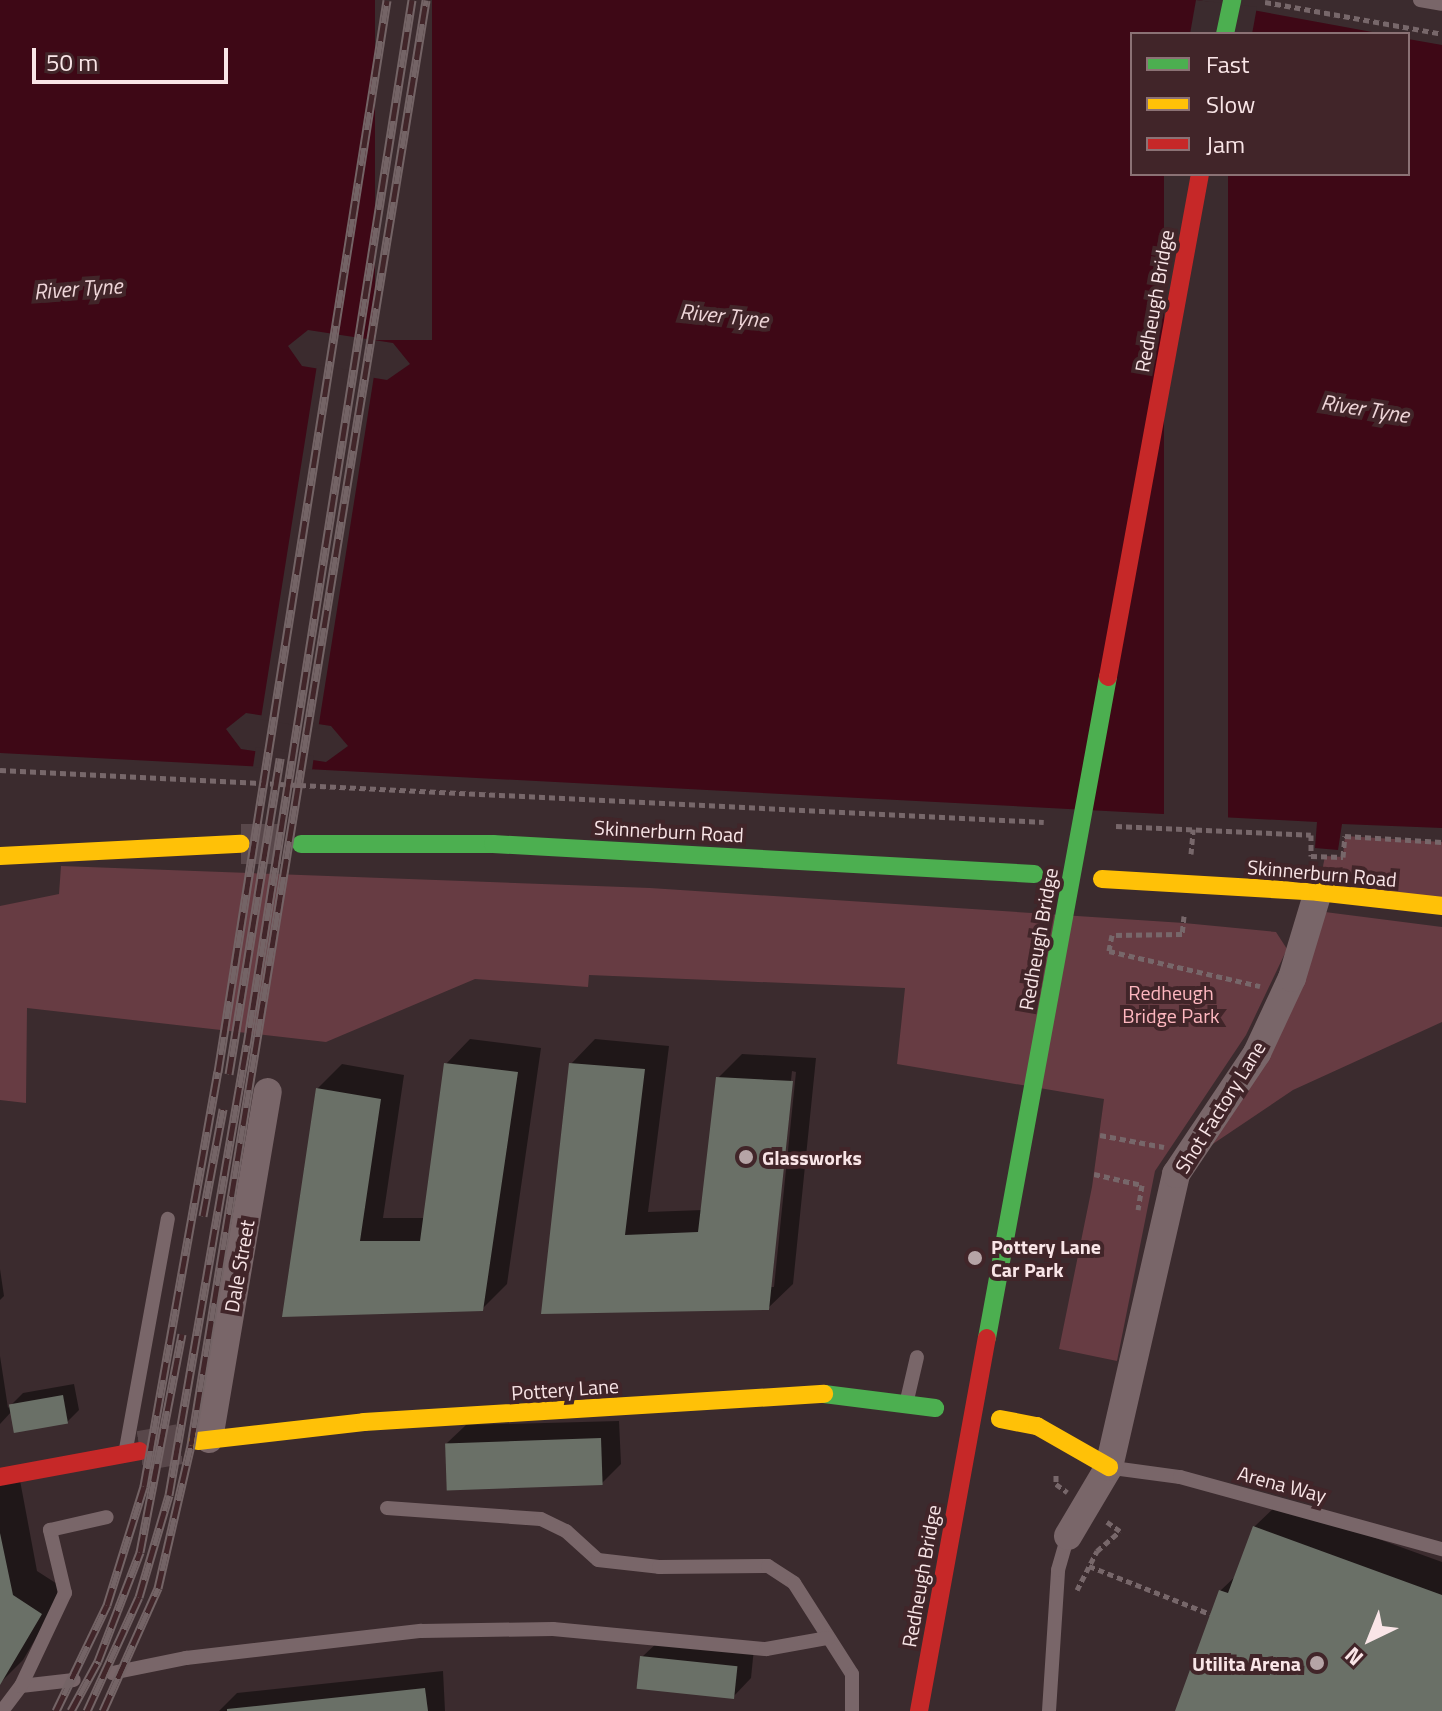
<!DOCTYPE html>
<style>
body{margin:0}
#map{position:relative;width:1442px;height:1711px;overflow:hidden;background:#3b2b2e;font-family:"Titillium Web",sans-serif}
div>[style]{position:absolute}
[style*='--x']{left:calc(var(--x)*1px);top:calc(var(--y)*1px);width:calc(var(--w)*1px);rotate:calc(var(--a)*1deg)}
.green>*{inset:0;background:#673c43}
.water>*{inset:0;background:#3e0816}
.pier>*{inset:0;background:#3b2b2e;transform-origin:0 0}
.shadow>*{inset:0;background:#0007}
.building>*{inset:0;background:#6a7067;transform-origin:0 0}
.secondary-tunnel>*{height:40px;margin-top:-20px;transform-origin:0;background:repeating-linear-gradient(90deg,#58474a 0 40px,transparent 0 60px)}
.path>*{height:5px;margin-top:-2.5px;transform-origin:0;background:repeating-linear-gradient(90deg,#77676a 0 6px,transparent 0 10px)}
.lane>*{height:14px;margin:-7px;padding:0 7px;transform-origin:7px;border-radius:7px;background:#796669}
.street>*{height:28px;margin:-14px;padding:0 14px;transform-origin:14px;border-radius:14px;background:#796669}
.fast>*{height:18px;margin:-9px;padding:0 9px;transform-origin:9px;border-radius:9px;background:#4caf50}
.slow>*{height:18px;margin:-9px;padding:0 9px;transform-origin:9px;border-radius:9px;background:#ffc107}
.jam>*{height:18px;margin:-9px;padding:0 9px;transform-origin:9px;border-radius:9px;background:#c62828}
.rail>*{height:9px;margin-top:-4.5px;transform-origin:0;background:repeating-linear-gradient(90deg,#412529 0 18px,#746466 0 36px);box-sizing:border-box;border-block:2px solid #746466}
.fast-bridge>*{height:18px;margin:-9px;padding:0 9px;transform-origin:9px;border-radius:9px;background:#4caf50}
.jam-bridge>*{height:18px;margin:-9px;padding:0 9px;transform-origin:9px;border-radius:9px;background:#c62828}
.dots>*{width:22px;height:22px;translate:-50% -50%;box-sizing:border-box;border:4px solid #412529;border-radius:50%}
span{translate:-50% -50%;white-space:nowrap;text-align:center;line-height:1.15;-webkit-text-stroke:8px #412529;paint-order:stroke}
.street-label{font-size:20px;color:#f9e5e7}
.park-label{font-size:20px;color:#feb7bf}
.poi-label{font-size:20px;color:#f9e5e7;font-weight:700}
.left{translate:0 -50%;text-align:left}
.right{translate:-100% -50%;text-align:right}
.water-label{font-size:22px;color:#efd6d9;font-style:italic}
.legend{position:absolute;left:1130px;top:32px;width:280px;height:144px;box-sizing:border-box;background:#412529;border:2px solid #8b7275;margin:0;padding:10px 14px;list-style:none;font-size:24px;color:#f9e5e7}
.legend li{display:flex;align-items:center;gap:16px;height:40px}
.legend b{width:40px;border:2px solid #8b7275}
.north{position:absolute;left:1330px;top:1599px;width:80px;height:80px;-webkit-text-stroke:6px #412529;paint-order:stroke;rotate:223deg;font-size:22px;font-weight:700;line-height:32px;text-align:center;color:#f9e5e7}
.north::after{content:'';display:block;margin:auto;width:28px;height:36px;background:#f9e5e7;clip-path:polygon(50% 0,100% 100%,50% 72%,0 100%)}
.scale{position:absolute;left:32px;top:48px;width:196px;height:36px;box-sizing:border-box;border:4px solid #f9e5e7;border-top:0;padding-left:10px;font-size:24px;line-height:28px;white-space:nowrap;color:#f9e5e7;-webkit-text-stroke:6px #412529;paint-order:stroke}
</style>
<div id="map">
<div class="green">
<div style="clip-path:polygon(1345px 836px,1442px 842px,1442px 906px,1318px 892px,1325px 856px,1343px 857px)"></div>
<div style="clip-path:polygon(61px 866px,650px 888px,1184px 923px,1276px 932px,1287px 949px,1246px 1035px,1155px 1171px,1117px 1361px,1059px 1349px,1092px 1187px,1104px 1099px,897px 1064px,905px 988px,589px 975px,588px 987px,475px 979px,326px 1042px,27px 1008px,26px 1103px,0 1100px,0 906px,59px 894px)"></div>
<div style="clip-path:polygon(1325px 912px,1442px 927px,1442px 1022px,1293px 1090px,1195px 1156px)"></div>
</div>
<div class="water">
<div style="clip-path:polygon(evenodd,0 0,1198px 0,1383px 34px,1132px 34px,1132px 174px,1408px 174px,1408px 39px,1442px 45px,1442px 828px,1342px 824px,1338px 850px,1315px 848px,1317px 822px,0 753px,0 0,308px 330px,393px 343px,410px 364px,387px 380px,302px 366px,288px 346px,308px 330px,0 0,246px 713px,331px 726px,348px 746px,326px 762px,241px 749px,226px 729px,246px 713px)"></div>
</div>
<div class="pier">
<div style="left:375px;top:0;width:57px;height:340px"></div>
<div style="clip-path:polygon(1196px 0,1257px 7px,1252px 34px,1190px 34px)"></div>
<div style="left:1164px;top:174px;width:64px;height:649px"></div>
<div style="left:317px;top:365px;width:58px;height:359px;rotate:9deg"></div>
<div style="clip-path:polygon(256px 747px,314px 756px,312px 770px,253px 767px)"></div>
</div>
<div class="shadow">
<div style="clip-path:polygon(470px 1039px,541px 1048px,507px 1284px,482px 1309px,284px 1315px,317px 1089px,342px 1064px,404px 1075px,383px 1218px,425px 1218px,446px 1064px)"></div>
<div style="clip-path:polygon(evenodd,595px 1039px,669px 1046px,648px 1212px,703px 1210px,718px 1078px,742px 1054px,816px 1058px,793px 1284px,768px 1308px,543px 1312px,571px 1064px,595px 1039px,792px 1071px,796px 1072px,774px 1287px,769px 1287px,792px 1071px)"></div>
<div style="clip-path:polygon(0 1269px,4px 1296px,0 1300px)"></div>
<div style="clip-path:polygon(0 1356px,8px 1408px,23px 1393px,74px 1384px,79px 1410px,67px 1422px,12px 1411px,0 1424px)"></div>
<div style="clip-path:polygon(619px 1421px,621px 1464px,602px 1483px,447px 1443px,466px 1425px)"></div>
<div style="clip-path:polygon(19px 1475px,37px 1571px,65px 1589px,23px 1660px,0 1683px,0 1478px)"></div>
<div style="clip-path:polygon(1279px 1503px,1442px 1562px,1442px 1711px,1177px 1711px,1220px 1591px,1238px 1574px,1254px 1527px)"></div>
<div style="clip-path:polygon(661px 1639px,754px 1648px,751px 1678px,733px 1697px,642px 1657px)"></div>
<div style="clip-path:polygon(443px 1671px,445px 1711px,219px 1711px,237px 1693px)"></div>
</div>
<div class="building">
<div style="clip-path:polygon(444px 1063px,518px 1072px,483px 1311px,282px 1317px,316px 1088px,381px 1099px,360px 1241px,420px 1241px)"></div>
<div style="clip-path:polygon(569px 1063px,645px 1069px,625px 1235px,698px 1232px,716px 1077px,793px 1081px,769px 1310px,541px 1314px)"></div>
<div style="left:63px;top:1395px;width:29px;height:55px;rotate:80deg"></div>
<div style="left:601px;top:1438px;width:47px;height:156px;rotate:88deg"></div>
<div style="clip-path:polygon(1253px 1526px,1442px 1595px,1442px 1711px,1175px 1711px,1219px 1590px,1228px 1593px)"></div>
<div style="clip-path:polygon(0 1533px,13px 1595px,42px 1614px,0 1685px)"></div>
<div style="left:640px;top:1656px;width:98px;height:33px;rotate:6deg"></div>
<div style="clip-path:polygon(425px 1688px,428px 1711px,227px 1711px,227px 1709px)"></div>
</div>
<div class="secondary-tunnel">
<div style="--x:241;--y:844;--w:60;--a:0"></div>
<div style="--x:140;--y:1451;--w:59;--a:-9.8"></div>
</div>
<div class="path">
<div style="--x:1265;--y:2;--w:180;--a:10.2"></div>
<div style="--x:0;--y:770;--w:1045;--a:2.85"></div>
<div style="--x:1116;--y:826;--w:195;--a:2.6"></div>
<div style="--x:1311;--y:835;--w:21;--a:90"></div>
<div style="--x:1311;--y:856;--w:32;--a:2"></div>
<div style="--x:1343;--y:857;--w:21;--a:-85"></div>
<div style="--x:1345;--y:836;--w:97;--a:3.5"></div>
<div style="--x:1191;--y:854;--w:25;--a:-85"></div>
<div style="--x:1184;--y:916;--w:18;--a:96"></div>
<div style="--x:1182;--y:934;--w:70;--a:179.2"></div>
<div style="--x:1112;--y:935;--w:16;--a:101"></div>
<div style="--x:1109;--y:951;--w:155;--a:13.1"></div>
<div style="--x:1100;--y:1135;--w:65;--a:10.6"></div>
<div style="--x:1094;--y:1174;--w:49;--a:12.9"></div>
<div style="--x:1142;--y:1185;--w:25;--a:99"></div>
<div style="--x:1056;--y:1475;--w:9;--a:90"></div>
<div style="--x:1056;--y:1484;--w:14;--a:36"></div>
<div style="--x:1089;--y:1566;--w:130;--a:21.6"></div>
<div style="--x:1077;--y:1590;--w:44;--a:-62.9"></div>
<div style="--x:1097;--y:1551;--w:30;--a:-41"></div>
<div style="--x:1120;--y:1531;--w:16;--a:-145"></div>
</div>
<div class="lane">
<div style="--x:1420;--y:0;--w:22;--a:10"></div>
<div style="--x:907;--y:1400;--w:44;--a:-76.9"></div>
<div style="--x:126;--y:1449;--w:234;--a:-79.7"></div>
<div style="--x:1113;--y:1468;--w:68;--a:7.7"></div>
<div style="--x:1180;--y:1477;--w:272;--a:15.4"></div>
<div style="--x:387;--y:1508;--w:154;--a:4.1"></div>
<div style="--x:541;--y:1519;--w:28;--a:26"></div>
<div style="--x:566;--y:1531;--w:43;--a:42.2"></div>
<div style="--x:598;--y:1560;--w:61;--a:6.5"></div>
<div style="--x:659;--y:1567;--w:109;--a:-0.5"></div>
<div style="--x:768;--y:1566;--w:31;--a:33"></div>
<div style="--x:794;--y:1583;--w:108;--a:57.5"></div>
<div style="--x:852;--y:1674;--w:37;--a:90"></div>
<div style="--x:112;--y:1673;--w:76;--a:-11.5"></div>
<div style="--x:186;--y:1658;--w:237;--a:-6.6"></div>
<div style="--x:421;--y:1631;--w:132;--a:-0.9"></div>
<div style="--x:553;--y:1629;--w:214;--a:5.4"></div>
<div style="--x:766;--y:1649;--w:63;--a:-10.1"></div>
<div style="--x:21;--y:1686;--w:53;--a:-6.5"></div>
<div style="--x:2;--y:1711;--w:31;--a:-53"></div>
<div style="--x:21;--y:1686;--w:103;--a:-64.7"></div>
<div style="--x:65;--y:1593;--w:65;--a:-103.4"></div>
<div style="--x:50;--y:1530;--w:58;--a:-12.8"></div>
<div style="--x:1049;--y:1711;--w:141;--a:-86.3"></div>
<div style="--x:1058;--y:1570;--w:35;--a:-74"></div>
</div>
<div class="street">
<div style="--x:209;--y:1439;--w:352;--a:-80.4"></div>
<div style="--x:1068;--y:1536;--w:80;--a:-59.3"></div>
<div style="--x:1109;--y:1467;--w:301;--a:-77.1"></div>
<div style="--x:1176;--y:1174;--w:146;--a:-56.2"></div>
<div style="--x:1257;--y:1053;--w:83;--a:-65"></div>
<div style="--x:1292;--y:978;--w:90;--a:-73.2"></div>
</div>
<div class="fast">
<div style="--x:1225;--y:34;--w:35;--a:-78"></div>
<div style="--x:301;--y:844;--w:192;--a:0"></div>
<div style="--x:493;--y:844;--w:542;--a:3.17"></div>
<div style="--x:824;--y:1394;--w:112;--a:7.2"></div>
</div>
<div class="slow">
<div style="--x:0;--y:856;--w:241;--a:-2.9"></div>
<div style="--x:1102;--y:879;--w:216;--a:3.4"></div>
<div style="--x:1318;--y:892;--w:125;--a:6.4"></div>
<div style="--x:1000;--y:1419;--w:38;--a:11"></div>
<div style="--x:1037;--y:1426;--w:83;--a:29.7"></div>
<div style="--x:198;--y:1441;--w:167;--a:-6.5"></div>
<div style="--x:364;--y:1422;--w:461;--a:-3.5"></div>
</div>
<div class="jam">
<div style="--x:0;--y:1477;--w:142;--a:-10.5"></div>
</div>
<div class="rail">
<div style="--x:229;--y:1074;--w:320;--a:-80.8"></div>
<div style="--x:203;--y:1216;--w:109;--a:-79.4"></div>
<div style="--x:56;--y:1711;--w:118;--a:-64.3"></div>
<div style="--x:107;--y:1605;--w:125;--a:-72.7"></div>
<div style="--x:144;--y:1486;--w:421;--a:-79.9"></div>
<div style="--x:218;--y:1072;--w:1085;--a:-81.04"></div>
<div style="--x:71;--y:1711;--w:57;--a:-61.6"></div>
<div style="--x:98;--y:1661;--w:117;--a:-68.9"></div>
<div style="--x:140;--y:1552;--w:222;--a:-79.1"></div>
<div style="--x:87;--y:1711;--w:125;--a:-65.5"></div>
<div style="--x:139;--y:1597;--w:106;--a:-73.6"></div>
<div style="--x:169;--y:1495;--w:457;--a:-80.2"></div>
<div style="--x:247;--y:1045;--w:1058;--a:-81.03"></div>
<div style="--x:103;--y:1711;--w:135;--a:-65.9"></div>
<div style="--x:158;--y:1588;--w:147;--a:-77"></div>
<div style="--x:191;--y:1445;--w:1464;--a:-80.76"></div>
</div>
<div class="fast-bridge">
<div style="--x:987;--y:1338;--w:672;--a:-79.63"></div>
</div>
<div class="jam-bridge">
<div style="--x:1108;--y:677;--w:511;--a:-79.64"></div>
<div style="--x:919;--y:1711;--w:379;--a:-79.7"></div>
</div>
<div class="dots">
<div style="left:746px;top:1157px;background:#b6a4a6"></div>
<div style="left:975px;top:1258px;background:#b6a4a6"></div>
<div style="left:1317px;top:1663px;background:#b6a4a6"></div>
</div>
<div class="street-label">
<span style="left:1154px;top:301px;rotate:-80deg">Redheugh Bridge</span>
<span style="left:669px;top:831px;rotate:3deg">Skinnerburn Road</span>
<span style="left:1322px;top:873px;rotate:5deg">Skinnerburn Road</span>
<span style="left:1038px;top:939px;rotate:-80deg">Redheugh Bridge</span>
<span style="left:1220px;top:1107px;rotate:-58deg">Shot Factory Lane</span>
<span style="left:239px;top:1266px;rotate:-80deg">Dale Street</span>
<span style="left:565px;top:1389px;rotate:-4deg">Pottery Lane</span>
<span style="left:1282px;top:1484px;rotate:15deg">Arena Way</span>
<span style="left:921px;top:1576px;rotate:-80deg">Redheugh Bridge</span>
</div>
<div class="park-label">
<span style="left:1171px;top:1004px">Redheugh<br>Bridge Park</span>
</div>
<div class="poi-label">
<span class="left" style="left:762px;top:1157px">Glassworks</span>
<span class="left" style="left:991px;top:1258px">Pottery Lane<br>Car Park</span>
<span class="right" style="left:1301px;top:1663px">Utilita Arena</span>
</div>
<div class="water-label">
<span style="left:78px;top:289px;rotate:-4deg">River Tyne</span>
<span style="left:724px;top:316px;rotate:6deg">River Tyne</span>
<span style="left:1365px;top:409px;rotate:9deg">River Tyne</span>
</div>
<ul class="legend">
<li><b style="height:10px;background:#4caf50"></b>Fast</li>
<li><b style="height:10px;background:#ffc107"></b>Slow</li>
<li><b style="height:10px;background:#c62828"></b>Jam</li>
</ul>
<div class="north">N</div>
<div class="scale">50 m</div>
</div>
